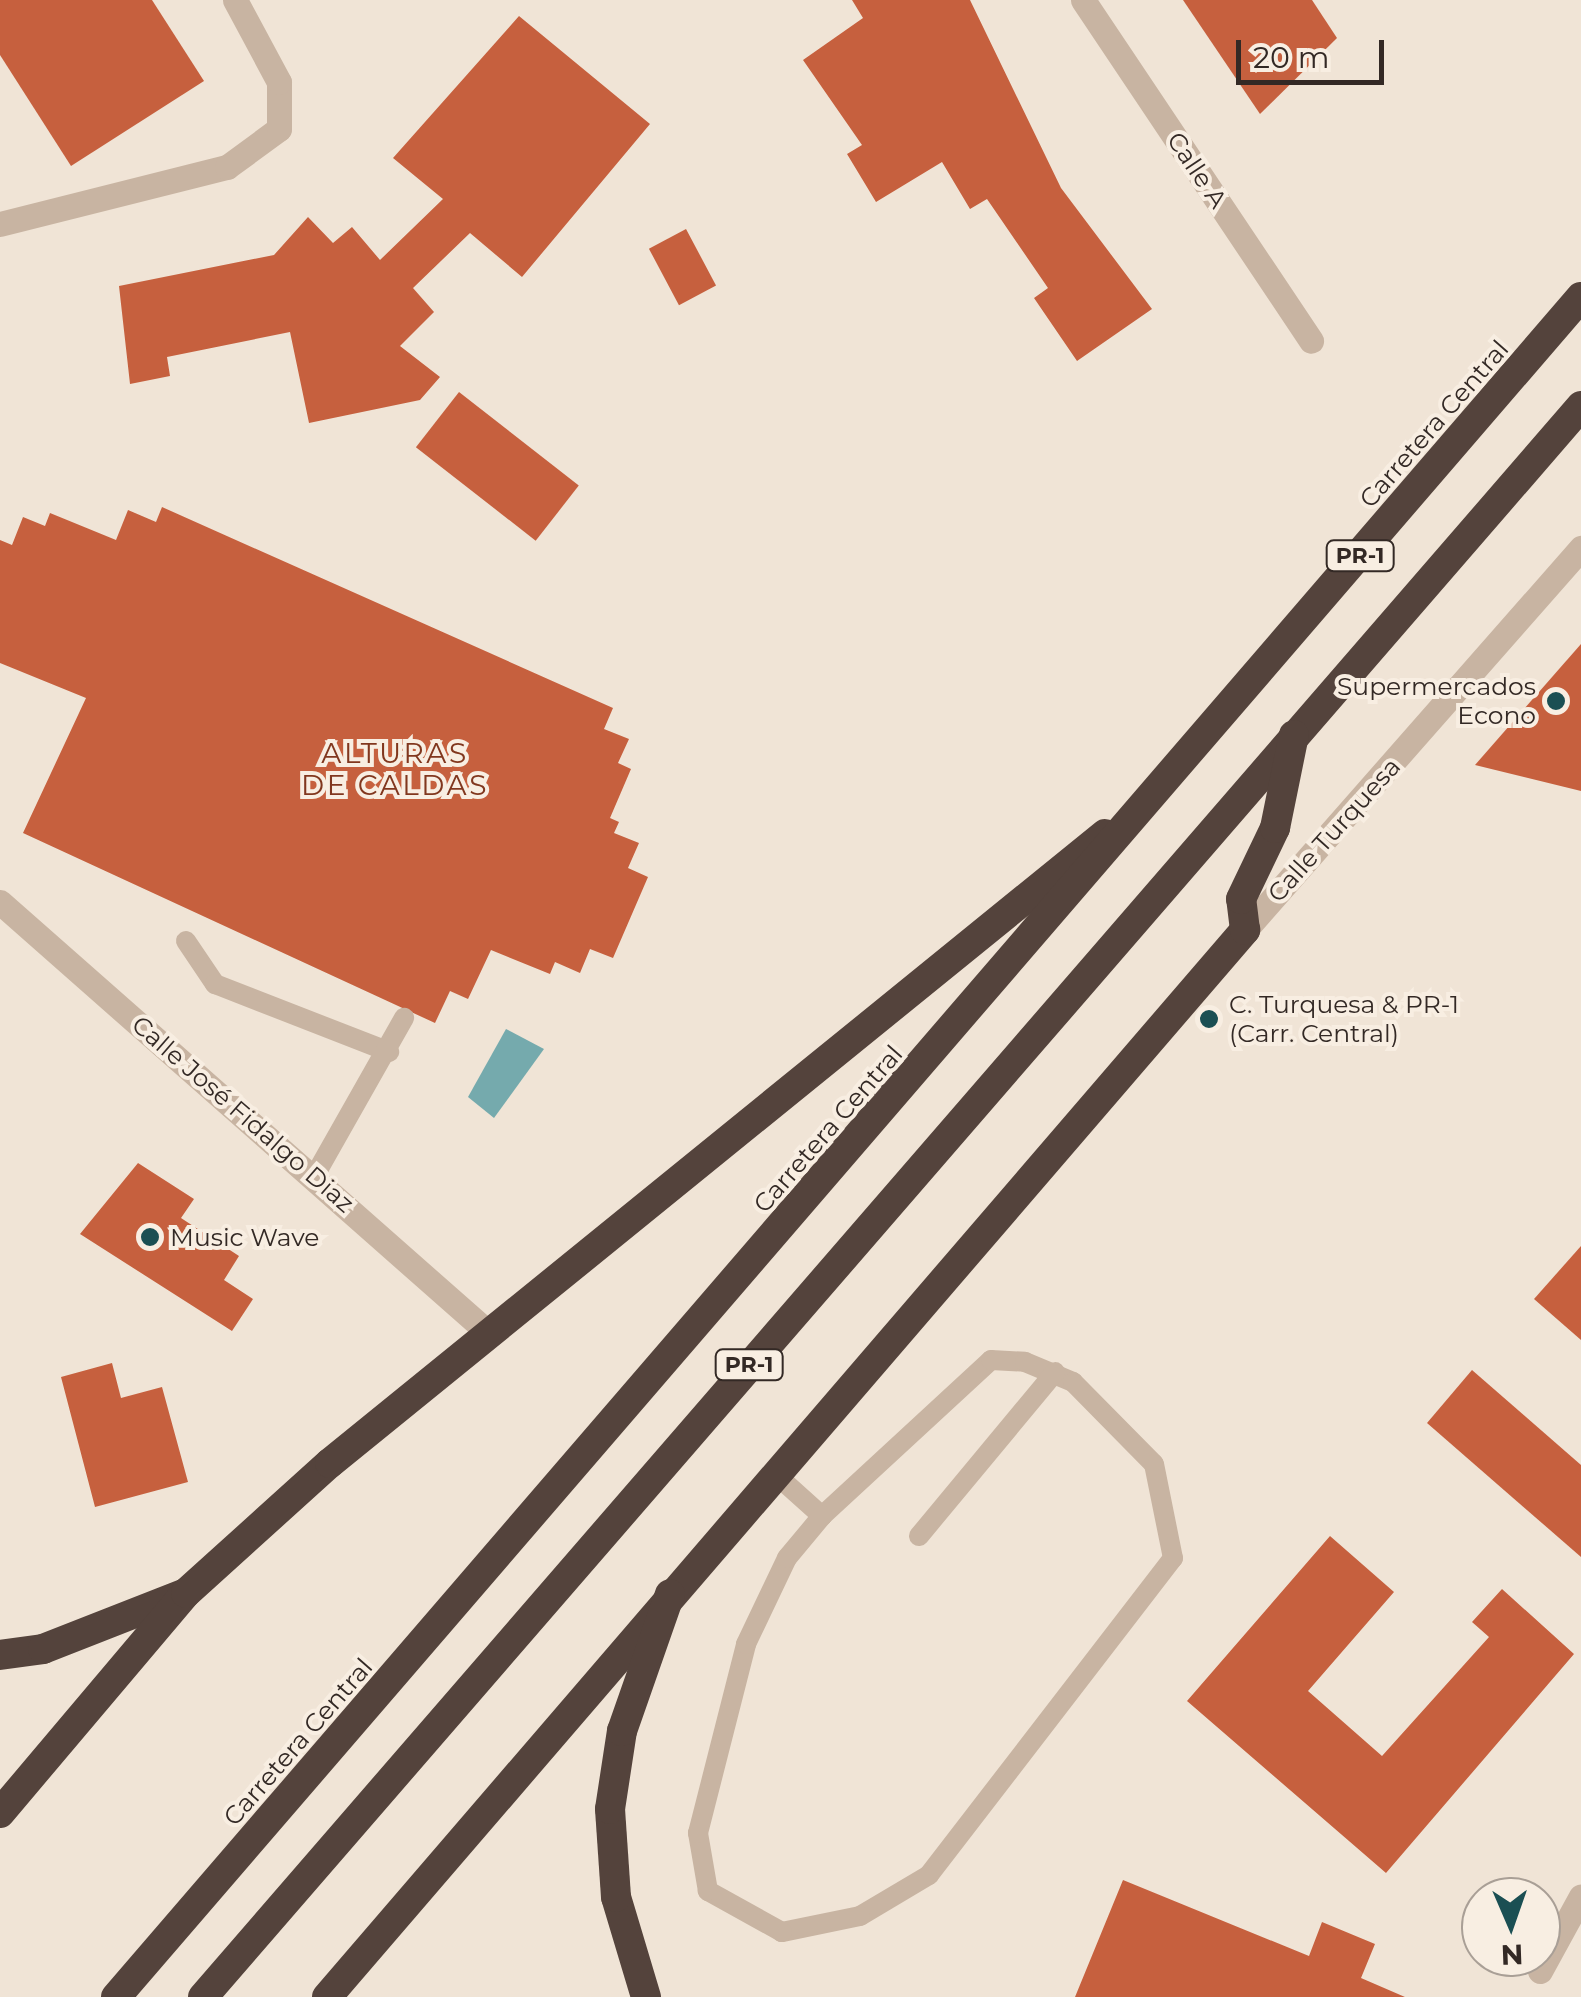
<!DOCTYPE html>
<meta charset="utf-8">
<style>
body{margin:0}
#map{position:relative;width:1581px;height:1997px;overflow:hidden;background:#f0e4d6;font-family:Montserrat,sans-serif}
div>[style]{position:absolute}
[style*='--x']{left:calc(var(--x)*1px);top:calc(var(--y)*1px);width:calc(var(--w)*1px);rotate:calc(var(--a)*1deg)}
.water>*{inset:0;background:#75aaad}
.building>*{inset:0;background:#c6603e;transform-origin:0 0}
.service>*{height:20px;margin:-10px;padding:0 10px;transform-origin:10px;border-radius:10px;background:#c8b4a2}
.minor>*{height:25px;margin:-12.5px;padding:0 12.5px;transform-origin:12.5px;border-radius:12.5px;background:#c8b4a2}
.motorway>*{height:30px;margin:-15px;padding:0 15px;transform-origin:15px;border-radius:15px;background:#54433c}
.dots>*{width:28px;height:28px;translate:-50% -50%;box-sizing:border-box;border:5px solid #f8eee2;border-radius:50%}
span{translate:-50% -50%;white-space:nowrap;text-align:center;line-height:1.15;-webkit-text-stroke:8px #f8eee2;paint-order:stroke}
.shield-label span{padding:2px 8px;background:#f8eee2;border:2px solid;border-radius:8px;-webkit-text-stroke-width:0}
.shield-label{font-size:22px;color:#332925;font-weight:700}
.street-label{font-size:25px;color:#332925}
.poi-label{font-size:25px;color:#332925}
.right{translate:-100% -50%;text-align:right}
.left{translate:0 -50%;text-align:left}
.neighbourhood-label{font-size:28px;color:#81371e;letter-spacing:2.5px}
.north{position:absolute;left:1461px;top:1877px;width:100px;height:100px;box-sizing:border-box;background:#f8eee2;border:2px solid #a99f96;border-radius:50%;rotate:178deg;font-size:28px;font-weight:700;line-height:40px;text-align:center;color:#332925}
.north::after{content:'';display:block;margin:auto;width:35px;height:45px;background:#1b4f53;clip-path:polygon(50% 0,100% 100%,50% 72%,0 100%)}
.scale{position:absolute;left:1236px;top:40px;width:148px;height:45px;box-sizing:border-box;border:5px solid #332925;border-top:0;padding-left:12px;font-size:30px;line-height:35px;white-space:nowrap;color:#332925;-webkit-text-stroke:8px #f8eee2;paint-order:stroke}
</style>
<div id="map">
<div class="water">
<div style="clip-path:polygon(506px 1029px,544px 1049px,494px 1118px,468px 1097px)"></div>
</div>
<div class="building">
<div style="clip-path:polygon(0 0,152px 0,204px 81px,71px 166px,0 55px)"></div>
<div style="clip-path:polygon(852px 0,970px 0,1061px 188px,1152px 309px,1077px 361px,1034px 298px,1048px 288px,987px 199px,970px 209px,942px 162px,876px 202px,847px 154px,862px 145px,803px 60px,863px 18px)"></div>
<div style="clip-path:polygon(1183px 0,1312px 0,1337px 38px,1260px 114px)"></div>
<div style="clip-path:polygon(519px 16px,650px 124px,522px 277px,470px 233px,413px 288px,434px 312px,400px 346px,440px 377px,420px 400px,309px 423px,290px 332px,167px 357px,170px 376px,130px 384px,119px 286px,274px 255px,308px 217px,333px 243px,352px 227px,380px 260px,443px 199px,393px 158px)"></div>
<div style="left:686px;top:229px;width:64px;height:42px;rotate:62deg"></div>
<div style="left:459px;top:392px;width:152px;height:70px;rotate:38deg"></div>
<div style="clip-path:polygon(162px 507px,613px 708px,604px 729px,629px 739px,618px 763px,631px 769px,610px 818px,619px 822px,614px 833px,639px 843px,628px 868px,648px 877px,613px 958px,590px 949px,580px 973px,555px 962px,550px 974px,491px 950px,468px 999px,450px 991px,435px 1023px,23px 833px,86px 698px,0 663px,0 540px,12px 545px,23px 517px,45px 526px,50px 513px,116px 540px,128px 510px,156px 522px)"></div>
<div style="clip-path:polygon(1581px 644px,1581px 791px,1475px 765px)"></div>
<div style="clip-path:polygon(138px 1163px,194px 1199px,181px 1218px,239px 1256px,224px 1280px,253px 1299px,232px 1331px,80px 1234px)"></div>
<div style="clip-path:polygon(1581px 1246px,1581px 1340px,1534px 1299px)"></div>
<div style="clip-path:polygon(112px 1363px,121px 1398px,162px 1387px,188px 1482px,95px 1507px,61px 1377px)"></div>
<div style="clip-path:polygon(1472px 1370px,1581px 1465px,1581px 1557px,1427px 1423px)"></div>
<div style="clip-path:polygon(1330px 1536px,1394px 1592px,1308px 1691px,1382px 1756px,1489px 1637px,1472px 1622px,1502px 1589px,1574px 1654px,1386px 1873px,1187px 1701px)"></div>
<div style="clip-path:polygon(1123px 1880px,1309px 1956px,1322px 1922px,1375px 1944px,1361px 1978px,1405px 1997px,1075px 1997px)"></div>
</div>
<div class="service">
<div style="--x:186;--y:941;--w:52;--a:56"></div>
<div style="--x:215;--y:984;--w:187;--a:21.3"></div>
<div style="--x:314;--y:1177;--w:183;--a:-60.5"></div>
<div style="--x:773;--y:1472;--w:66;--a:41.9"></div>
<div style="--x:822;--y:1516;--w:230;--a:-42.7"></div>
<div style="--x:991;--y:1360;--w:34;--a:3"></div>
<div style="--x:1025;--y:1362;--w:52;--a:22.6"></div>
<div style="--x:1073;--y:1382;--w:115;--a:45.4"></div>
<div style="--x:1154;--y:1464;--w:96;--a:78.6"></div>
<div style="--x:1173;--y:1558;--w:400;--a:127.6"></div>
<div style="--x:929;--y:1875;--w:80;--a:149.3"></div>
<div style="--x:860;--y:1916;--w:80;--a:168.4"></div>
<div style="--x:782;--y:1932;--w:85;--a:-151"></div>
<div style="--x:708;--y:1891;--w:59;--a:-99.8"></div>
<div style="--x:698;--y:1833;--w:195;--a:-75.7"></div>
<div style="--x:746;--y:1644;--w:95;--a:-64.5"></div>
<div style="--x:787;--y:1558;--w:55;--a:-50.2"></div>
<div style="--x:919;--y:1536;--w:213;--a:-50.3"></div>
</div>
<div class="minor">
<div style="--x:1083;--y:0;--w:410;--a:56.2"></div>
<div style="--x:0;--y:224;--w:234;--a:-14.1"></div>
<div style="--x:227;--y:167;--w:64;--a:-36.2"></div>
<div style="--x:279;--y:129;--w:47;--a:-90"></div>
<div style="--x:279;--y:82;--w:93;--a:-118.2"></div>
<div style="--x:0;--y:902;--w:645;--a:41.42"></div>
<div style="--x:1245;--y:930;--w:509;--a:-48.67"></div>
<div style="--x:1540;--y:1971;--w:85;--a:-61.3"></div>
</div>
<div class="motorway">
<div style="--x:0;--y:1655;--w:43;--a:-7.9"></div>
<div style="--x:43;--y:1649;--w:150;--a:-21.4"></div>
<div style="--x:0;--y:1813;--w:288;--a:-49.8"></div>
<div style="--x:186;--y:1593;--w:194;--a:-42.1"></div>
<div style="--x:330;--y:1463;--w:998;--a:-39.06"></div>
<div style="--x:116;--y:1997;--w:2244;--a:-49.25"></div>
<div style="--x:203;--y:1997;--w:2105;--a:-49.1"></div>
<div style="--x:327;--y:1997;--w:1408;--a:-49.29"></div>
<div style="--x:1245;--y:930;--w:31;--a:-97"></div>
<div style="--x:1241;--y:899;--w:79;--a:-64.4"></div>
<div style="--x:1275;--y:828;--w:95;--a:-78.5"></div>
<div style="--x:646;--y:1997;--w:104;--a:-106.7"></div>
<div style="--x:616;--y:1897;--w:88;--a:-93.9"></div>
<div style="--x:610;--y:1809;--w:79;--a:-81.3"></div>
<div style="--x:622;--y:1731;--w:145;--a:-70.7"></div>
</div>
<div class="dots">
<div style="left:1556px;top:701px;background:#1b4f53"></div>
<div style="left:1209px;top:1019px;background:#1b4f53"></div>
<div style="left:150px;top:1237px;background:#1b4f53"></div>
</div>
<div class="shield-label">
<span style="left:1360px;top:556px">PR-1</span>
<span style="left:749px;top:1365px">PR-1</span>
</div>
<div class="street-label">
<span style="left:1197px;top:170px;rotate:56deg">Calle A</span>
<span style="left:1434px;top:424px;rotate:-49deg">Carretera Central</span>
<span style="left:1334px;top:830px;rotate:-48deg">Calle Turquesa</span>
<span style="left:243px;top:1114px;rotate:41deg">Calle José Fidalgo Diaz</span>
<span style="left:828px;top:1129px;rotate:-49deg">Carretera Central</span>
<span style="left:298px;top:1742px;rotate:-49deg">Carretera Central</span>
</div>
<div class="poi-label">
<span class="right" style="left:1536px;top:701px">Supermercados<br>Econo</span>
<span class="left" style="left:1229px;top:1019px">C. Turquesa &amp; PR-1<br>(Carr. Central)</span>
<span class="left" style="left:170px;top:1237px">Music Wave</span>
</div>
<div class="neighbourhood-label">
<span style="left:395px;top:769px">ALTURAS<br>DE CALDAS</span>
</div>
<div class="north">N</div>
<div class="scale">20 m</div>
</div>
